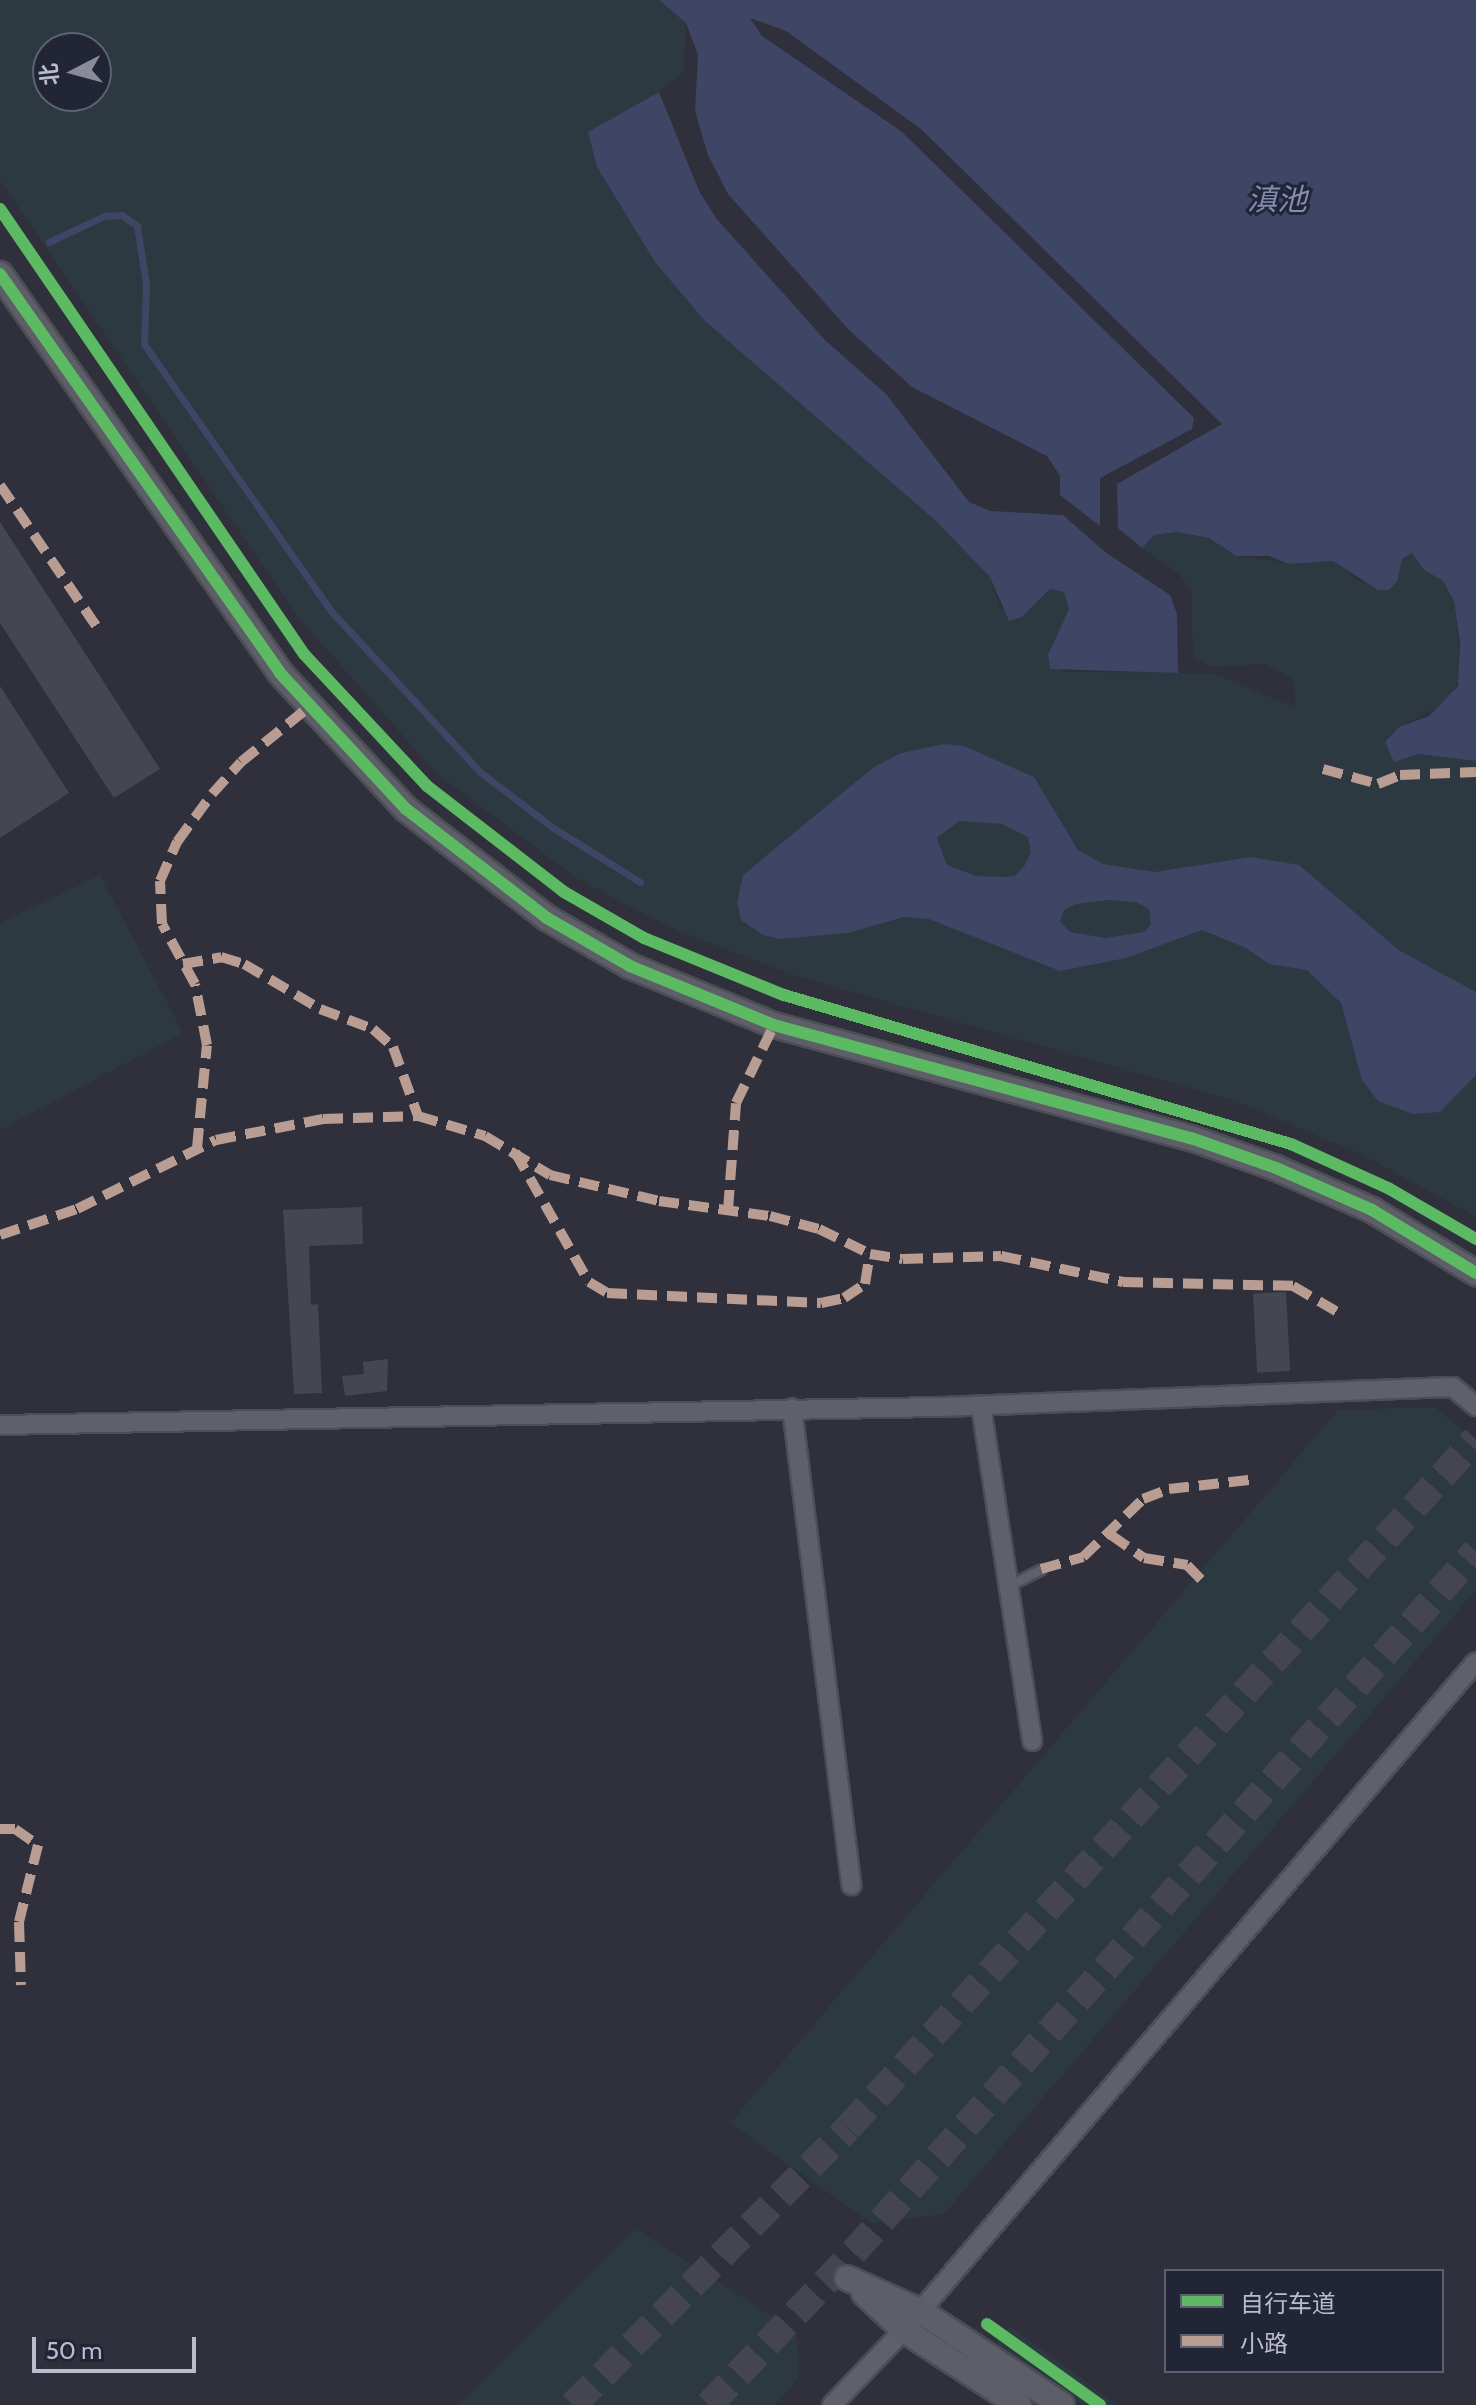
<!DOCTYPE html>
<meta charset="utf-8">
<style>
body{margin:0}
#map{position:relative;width:1476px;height:2405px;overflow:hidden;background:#2f303b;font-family:Cabin,"Noto Sans SC",sans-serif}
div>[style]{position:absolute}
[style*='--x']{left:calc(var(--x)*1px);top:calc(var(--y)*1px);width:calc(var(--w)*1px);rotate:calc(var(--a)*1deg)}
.green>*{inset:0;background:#2c3941}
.water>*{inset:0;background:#3e4565}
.stream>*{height:7px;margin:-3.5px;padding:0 3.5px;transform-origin:3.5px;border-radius:3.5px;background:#3e4565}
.building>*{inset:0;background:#454650;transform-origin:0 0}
.primary-tunnel>*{height:28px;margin-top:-14px;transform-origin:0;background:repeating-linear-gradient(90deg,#444551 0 28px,transparent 0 42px)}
.roads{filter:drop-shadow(2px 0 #4c4d55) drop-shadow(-2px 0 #4c4d55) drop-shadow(0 2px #4c4d55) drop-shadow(0 -2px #4c4d55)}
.lane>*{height:9px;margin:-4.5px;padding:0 4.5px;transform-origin:4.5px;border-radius:4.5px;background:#5f6069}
.street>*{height:18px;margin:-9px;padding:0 9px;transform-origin:9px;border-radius:9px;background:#5f6069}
.secondary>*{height:24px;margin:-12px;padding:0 12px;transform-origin:12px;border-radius:12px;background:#5d5e67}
.quiet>*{height:10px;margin-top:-5px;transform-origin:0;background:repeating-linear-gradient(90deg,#b99d93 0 20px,transparent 0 30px)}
.cycleway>*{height:12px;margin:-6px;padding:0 6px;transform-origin:6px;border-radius:6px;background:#5cba63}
span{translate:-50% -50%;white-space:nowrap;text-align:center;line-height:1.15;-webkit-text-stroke:6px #212536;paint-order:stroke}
.water-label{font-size:30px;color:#848cb0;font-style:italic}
.legend{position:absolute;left:1164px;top:2269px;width:280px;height:104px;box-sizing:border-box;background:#212536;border:2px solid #5e6172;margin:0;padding:10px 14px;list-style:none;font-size:24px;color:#babccb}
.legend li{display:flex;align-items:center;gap:16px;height:40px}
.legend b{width:40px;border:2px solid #5e6172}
.north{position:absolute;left:32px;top:32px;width:80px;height:80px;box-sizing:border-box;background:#212536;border:2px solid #5e6172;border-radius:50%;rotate:264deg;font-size:22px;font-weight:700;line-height:32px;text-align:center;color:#babccb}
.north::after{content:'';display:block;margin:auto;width:28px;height:36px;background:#898b99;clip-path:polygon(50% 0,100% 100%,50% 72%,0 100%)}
.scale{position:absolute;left:32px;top:2337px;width:164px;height:36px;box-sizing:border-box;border:4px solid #babccb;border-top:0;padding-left:10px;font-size:24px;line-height:28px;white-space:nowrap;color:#babccb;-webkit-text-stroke:6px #212536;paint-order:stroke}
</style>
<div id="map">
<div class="green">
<div style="clip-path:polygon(evenodd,0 0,659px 0,686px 23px,684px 72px,659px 92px,588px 132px,704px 320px,936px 521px,990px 577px,999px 607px,1022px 617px,1051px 589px,1064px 592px,1069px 609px,1048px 655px,1062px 672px,1213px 673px,1296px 708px,1293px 679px,1265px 664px,1212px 667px,1193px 657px,1191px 590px,1178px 573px,1142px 548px,1154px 535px,1176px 532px,1209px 538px,1236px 556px,1301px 564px,1333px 561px,1358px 581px,1389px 590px,1402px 559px,1412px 553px,1424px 570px,1443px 581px,1454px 601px,1461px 676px,1446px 703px,1399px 727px,1394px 762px,1418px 754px,1476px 761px,1476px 1217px,1365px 1156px,1236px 1101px,793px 975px,676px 930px,579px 880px,436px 773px,298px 617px,0 180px,0 0,48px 48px,96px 48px,96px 96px,48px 96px,48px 48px)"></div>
<div style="clip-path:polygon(100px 875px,183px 1033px,0 1130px,0 923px)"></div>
<div style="clip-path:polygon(1435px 1407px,1476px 1442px,1476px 1590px,944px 2214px,871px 2223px,730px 2123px,1338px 1410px)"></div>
<div style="clip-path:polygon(636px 2229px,796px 2332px,799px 2377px,775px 2405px,459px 2405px)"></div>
<div style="clip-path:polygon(1009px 2326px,1076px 2374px,1117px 2405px,1108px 2405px,1006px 2331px)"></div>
<div style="clip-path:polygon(1000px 2338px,1092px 2405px,1081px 2405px,996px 2344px)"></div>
</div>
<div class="water">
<div style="clip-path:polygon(659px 0,1476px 0,1476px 761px,1418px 754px,1394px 762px,1385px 742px,1399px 727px,1429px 716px,1458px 686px,1460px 644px,1454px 601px,1443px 581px,1424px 570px,1412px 553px,1402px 559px,1397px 581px,1389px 590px,1378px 590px,1333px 561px,1289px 564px,1269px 556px,1236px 556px,1209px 538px,1177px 532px,1154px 535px,1142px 548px,1118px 528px,1117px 484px,1222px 424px,921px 129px,786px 31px,750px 18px,762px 36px,901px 131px,1194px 418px,1192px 429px,1100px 478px,1100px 526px,1060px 495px,1060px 476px,1047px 456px,912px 387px,849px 330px,728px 194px,708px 155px,695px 111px,698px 55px,686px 23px)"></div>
<div style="clip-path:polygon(659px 92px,699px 191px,716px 218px,825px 340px,886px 394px,969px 502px,991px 511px,1063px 515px,1105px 552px,1170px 595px,1177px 614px,1178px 673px,1050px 669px,1048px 655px,1069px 609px,1064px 592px,1050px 589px,1022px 617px,1009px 621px,990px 577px,936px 521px,704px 320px,655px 262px,597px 167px,588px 132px)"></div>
<div style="clip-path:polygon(evenodd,944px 744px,964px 746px,1034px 777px,1078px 850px,1103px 864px,1155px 872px,1252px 857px,1299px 865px,1400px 951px,1476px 992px,1476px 1075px,1440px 1112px,1413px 1114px,1378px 1101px,1362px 1080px,1341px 1003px,1307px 970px,1269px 964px,1246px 948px,1202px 930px,1126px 958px,1060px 971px,929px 919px,904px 917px,848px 933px,781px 939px,763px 935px,741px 920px,737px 902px,743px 875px,874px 767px,901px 753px,944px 744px,959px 821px,1002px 824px,1028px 837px,1031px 852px,1025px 865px,1015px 876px,1003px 877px,976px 876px,947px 865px,937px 838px,959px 821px,944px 744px,1109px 900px,1136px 902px,1149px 909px,1151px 924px,1145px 932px,1105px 938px,1070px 932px,1060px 921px,1064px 910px,1076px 904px,1109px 900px)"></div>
</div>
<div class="stream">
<div style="--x:49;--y:242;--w:61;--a:-25.3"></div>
<div style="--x:104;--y:216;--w:18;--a:-3"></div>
<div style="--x:122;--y:215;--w:19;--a:36"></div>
<div style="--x:137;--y:226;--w:59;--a:81.2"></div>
<div style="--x:146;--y:284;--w:60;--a:91.9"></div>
<div style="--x:144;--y:344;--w:326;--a:55"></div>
<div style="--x:331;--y:611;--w:218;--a:47.2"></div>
<div style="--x:479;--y:771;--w:92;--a:37.5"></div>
<div style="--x:552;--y:827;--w:104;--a:32"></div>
</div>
<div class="building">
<div style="clip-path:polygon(0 522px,160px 769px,114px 798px,0 623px)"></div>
<div style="clip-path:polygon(0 686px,69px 793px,0 838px)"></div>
<div style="clip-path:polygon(362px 1207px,363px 1244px,309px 1246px,311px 1305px,318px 1304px,322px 1393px,294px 1394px,283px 1210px)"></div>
<div style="left:1286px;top:1292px;width:79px;height:33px;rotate:87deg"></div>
<div style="clip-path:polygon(388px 1359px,387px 1391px,345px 1396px,342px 1376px,364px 1374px,363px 1362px)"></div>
</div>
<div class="primary-tunnel">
<div style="--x:573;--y:2405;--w:390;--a:-45.2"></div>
<div style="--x:848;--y:2128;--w:932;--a:-47.65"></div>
<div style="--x:709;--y:2405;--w:211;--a:-46.5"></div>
<div style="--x:854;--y:2252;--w:937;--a:-48.42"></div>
</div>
<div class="roads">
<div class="lane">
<div style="--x:1008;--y:1586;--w:37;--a:-27"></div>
</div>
<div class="street">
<div style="--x:981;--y:1406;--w:339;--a:81.3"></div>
<div style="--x:792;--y:1408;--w:481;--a:82.9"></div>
<div style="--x:0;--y:1425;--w:941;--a:-1.1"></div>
<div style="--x:941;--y:1407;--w:512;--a:-2.24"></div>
<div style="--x:1453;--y:1387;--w:30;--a:40"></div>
<div style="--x:832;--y:2405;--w:104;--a:-46.2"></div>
<div style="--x:904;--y:2330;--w:879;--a:-49.43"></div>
</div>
<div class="secondary">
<div style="--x:0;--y:274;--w:487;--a:54.9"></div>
<div style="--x:280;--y:673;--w:185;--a:47.2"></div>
<div style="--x:406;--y:809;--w:178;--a:37.7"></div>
<div style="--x:547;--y:918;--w:96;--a:30"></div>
<div style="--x:630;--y:966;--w:156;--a:22.3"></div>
<div style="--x:774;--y:1025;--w:432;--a:15.2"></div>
<div style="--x:1191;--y:1138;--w:90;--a:19.4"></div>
<div style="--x:1276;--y:1168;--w:105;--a:23.6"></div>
<div style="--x:1372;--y:1210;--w:122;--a:31.2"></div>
<div style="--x:847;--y:2278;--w:80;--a:24.3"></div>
<div style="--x:920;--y:2311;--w:170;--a:33.5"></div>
<div style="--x:864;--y:2293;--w:54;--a:42.8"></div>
<div style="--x:904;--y:2330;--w:137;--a:33.1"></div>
</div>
</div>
<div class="quiet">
<div style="--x:0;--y:485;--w:176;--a:55.7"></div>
<div style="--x:1323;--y:769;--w:57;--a:15.3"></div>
<div style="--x:1378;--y:784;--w:24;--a:-22"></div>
<div style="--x:1400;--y:775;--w:76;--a:-2.3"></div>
<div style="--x:183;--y:964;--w:39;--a:-10"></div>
<div style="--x:221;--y:957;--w:24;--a:17"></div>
<div style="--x:244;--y:964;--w:88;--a:30.6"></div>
<div style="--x:320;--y:1009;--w:57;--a:20.7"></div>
<div style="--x:373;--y:1029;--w:27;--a:42"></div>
<div style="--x:393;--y:1047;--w:73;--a:70.1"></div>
<div style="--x:197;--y:1148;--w:103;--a:-84.5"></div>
<div style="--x:207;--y:1045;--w:62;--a:-101.1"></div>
<div style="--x:195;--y:984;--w:68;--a:-118.8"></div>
<div style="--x:162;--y:924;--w:43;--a:-92.7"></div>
<div style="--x:160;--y:881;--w:43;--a:-66.4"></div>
<div style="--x:177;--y:842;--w:59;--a:-53.9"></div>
<div style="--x:212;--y:794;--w:43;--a:-47.8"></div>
<div style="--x:241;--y:762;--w:87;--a:-39"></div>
<div style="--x:515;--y:1152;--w:150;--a:60.4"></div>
<div style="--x:589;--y:1282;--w:21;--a:31"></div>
<div style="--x:607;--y:1293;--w:214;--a:2.7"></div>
<div style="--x:821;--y:1303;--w:24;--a:-12"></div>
<div style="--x:844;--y:1298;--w:25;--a:-34"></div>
<div style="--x:865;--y:1284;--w:30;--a:-81"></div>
<div style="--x:728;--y:1210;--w:107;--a:-85.7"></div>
<div style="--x:736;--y:1103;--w:87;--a:-64"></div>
<div style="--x:0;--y:1235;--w:81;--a:-18.7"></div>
<div style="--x:77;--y:1209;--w:155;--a:-26.4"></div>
<div style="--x:216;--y:1140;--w:109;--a:-11.1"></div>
<div style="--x:323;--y:1119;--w:95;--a:-1.8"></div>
<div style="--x:418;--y:1116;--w:70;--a:16.6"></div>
<div style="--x:485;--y:1136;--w:76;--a:31"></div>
<div style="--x:550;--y:1175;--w:112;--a:13.4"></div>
<div style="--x:659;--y:1201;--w:112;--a:7.7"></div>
<div style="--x:770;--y:1216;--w:51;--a:14.9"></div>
<div style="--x:819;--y:1229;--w:57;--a:26.1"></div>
<div style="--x:870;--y:1254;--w:33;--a:9"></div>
<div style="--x:903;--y:1259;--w:98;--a:-1.8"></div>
<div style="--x:1001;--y:1256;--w:125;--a:12"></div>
<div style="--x:1123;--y:1282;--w:170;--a:1.3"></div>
<div style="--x:1293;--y:1286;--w:56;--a:30.3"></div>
<div style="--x:1111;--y:1535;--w:40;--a:34.9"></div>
<div style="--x:1144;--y:1558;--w:44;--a:9.2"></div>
<div style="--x:1187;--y:1565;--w:29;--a:46"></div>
<div style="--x:1041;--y:1569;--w:44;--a:-15.9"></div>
<div style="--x:1083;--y:1557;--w:83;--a:-44"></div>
<div style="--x:1143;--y:1499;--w:28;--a:-21"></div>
<div style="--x:1169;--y:1489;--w:89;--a:-6.5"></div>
<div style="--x:0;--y:1829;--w:15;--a:0"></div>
<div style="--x:15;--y:1829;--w:28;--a:35"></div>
<div style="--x:38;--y:1845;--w:79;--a:103.9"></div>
<div style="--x:19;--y:1922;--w:63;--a:88.2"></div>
</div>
<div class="cycleway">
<div style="--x:0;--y:209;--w:539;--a:55.66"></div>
<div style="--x:304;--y:654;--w:180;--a:47"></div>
<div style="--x:427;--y:786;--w:173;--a:37.7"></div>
<div style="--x:564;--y:892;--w:92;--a:29.9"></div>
<div style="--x:644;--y:938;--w:151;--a:22.2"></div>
<div style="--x:784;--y:995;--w:528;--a:16.38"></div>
<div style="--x:1291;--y:1144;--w:107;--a:24.4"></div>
<div style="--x:1388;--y:1188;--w:102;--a:30.1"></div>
<div style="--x:0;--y:274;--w:487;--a:54.9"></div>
<div style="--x:280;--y:673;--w:185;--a:47.2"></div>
<div style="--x:406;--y:809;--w:178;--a:37.7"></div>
<div style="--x:547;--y:918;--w:96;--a:30"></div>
<div style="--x:630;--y:966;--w:156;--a:22.3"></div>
<div style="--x:774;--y:1025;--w:432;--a:15.2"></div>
<div style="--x:1191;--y:1138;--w:90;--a:19.4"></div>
<div style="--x:1276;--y:1168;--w:105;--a:23.6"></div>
<div style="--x:1372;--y:1210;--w:122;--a:31.2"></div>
<div style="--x:987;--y:2324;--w:139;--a:35.6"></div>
</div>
<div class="water-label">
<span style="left:1277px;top:200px">滇池</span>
</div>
<ul class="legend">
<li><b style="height:10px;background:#5cba63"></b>自行车道</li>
<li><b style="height:10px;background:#b99d93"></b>小路</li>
</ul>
<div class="north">北</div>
<div class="scale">50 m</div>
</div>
